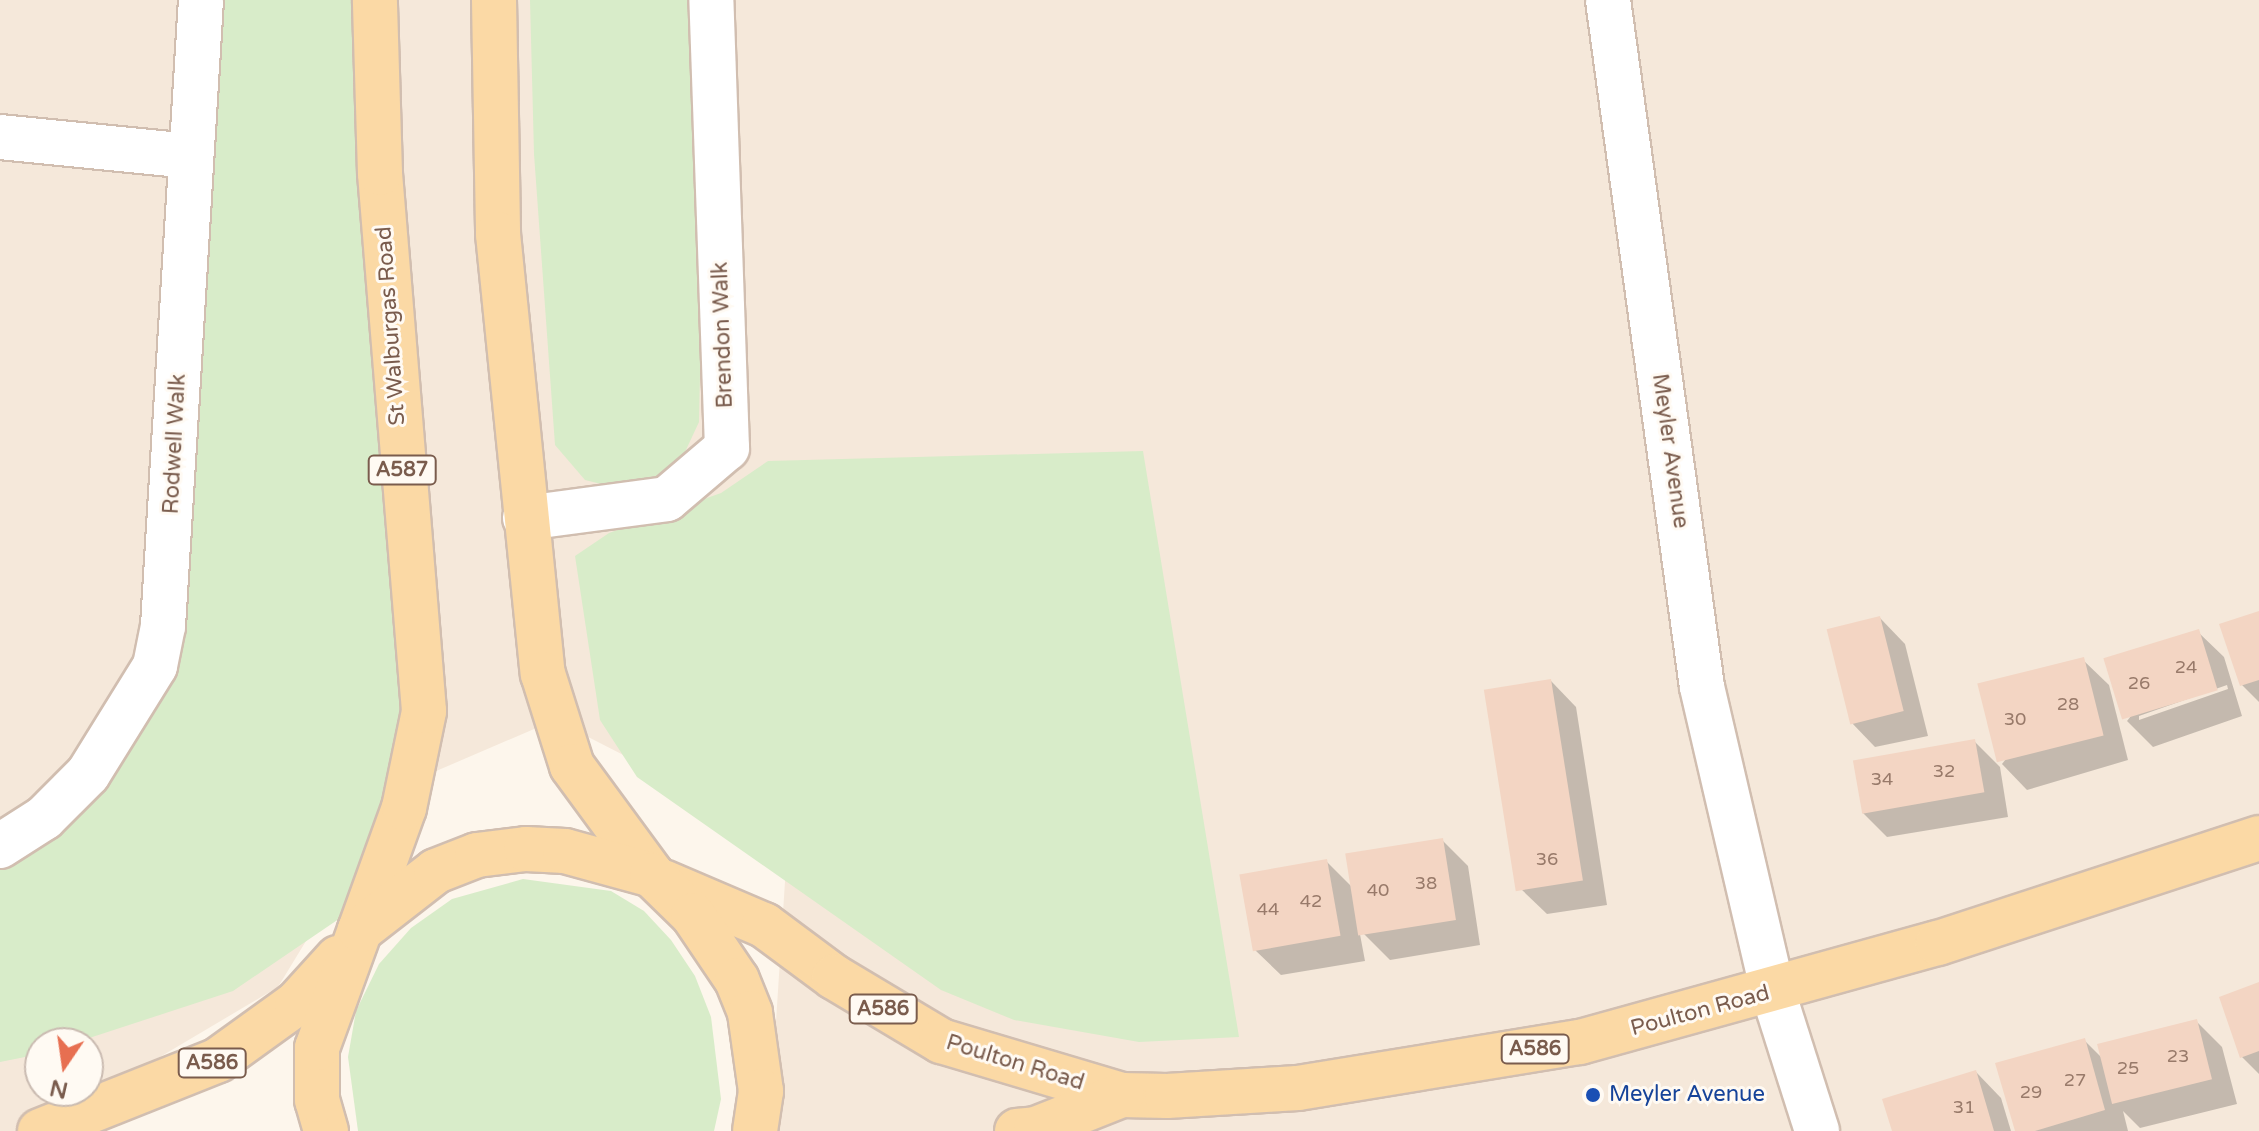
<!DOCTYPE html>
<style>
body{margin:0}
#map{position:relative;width:2259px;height:1131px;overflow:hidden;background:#fdf6ec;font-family:"Varela Round",sans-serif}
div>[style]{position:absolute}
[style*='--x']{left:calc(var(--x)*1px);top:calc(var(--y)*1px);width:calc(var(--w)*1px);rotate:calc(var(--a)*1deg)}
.residential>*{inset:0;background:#f5e8da}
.green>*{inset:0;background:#d8ecc9}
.shadow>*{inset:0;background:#0003}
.building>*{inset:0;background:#f3d5c3;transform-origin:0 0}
.roads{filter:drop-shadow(2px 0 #d1beb0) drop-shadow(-2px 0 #d1beb0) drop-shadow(0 2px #d1beb0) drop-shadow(0 -2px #d1beb0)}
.minor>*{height:44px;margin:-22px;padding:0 22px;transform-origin:22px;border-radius:22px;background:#fff}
.primary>*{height:44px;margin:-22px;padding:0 22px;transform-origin:22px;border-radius:22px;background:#fbd9a5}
.dots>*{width:22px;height:22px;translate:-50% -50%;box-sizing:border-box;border:4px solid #fffaf3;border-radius:50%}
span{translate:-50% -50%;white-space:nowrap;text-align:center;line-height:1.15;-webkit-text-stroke:6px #fffaf3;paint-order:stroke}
.number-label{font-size:18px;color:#987a6a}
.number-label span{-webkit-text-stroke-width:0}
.shield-label span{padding:2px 6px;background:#fffaf3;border:2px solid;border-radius:6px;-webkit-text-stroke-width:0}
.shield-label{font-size:20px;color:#7a5c4d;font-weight:700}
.street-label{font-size:22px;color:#7a5c4d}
.transit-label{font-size:22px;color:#164399}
.left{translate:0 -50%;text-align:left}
.north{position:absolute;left:24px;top:1027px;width:80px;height:80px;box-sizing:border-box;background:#fffaf3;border:2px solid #cabbb1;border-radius:50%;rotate:193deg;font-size:22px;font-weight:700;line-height:32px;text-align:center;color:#7a5c4d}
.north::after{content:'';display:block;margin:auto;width:28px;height:36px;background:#e76f51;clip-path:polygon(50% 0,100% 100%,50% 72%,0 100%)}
</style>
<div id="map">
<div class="residential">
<div style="clip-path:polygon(evenodd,0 0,2259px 0,2259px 1131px,769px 1131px,786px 866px,637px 762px,555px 720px,378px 796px,351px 867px,278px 987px,35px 1131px,0 1131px,0 0,40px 1043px,88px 1043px,88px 1091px,40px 1091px,40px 1043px)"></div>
</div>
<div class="green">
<div style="clip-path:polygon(202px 0,375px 0,423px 679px,352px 910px,233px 991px,74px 1043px,40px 1043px,40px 1054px,0 1062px,0 846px,155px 666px)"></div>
<div style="clip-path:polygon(530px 0,708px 0,699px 422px,678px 467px,633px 492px,585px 480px,555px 445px,534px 154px)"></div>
<div style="clip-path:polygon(1143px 451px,1239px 1037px,1139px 1042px,1014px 1020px,941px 990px,637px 777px,600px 720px,575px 556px,609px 533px,721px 493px,768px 461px)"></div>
<div style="clip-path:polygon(523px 879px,611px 891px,644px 911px,671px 940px,695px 976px,711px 1017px,721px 1099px,714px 1131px,358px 1131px,348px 1057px,356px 1011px,379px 964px,411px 928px,452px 899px)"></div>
</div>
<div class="shadow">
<div style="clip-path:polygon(2259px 614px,2259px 702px,2242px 685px)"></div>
<div style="clip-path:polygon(1880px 618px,1905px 644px,1928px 736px,1875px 747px,1850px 721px)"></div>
<div style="clip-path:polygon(evenodd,2198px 632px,2224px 657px,2242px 716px,2153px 747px,2127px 721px,2198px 632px,2227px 685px,2228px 689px,2139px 720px,2139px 716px,2227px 685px)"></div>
<div style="clip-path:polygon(2083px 660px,2109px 685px,2128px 760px,2027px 790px,2002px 764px)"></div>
<div style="clip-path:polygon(1551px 681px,1576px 707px,1607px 905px,1547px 914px,1521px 889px)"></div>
<div style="clip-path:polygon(1974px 741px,2000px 767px,2008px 817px,1887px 837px,1862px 812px)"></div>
<div style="clip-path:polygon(1442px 840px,1468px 866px,1480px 945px,1390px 960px,1359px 929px,1365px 961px,1281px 975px,1255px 950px,1326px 861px,1354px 889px)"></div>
<div style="clip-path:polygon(2259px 984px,2259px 1074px,2242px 1057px)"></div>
<div style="clip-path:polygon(2196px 1021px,2222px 1047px,2237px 1104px,2140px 1128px,2123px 1111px,2128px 1131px,2018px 1131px,2084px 1040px,2102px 1058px)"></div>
<div style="clip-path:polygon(1976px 1072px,2001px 1098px,2011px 1131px,1894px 1131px)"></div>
</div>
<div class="building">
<div style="clip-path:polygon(2259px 611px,2259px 680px,2240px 686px,2219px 624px)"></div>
<div style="left:1880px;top:616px;width:98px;height:55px;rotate:76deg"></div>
<div style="left:2199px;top:629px;width:64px;height:100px;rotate:73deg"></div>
<div style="left:2084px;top:657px;width:81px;height:110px;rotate:76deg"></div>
<div style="left:1551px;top:679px;width:204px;height:68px;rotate:81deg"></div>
<div style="left:1975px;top:739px;width:54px;height:124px;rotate:80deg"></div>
<div style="left:1443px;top:838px;width:83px;height:99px;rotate:81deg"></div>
<div style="left:1327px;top:859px;width:78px;height:89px;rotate:80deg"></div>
<div style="clip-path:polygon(2259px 982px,2259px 1051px,2240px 1058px,2219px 997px)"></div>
<div style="left:2197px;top:1019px;width:62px;height:103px;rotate:76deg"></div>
<div style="clip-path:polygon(2085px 1038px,2105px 1110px,2035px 1131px,2015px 1131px,1995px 1063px)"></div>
<div style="clip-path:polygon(1976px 1070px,1994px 1131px,1892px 1131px,1882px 1099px)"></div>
</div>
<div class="roads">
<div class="minor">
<div style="--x:1608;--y:0;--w:693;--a:82.21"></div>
<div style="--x:1702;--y:687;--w:313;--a:76.9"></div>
<div style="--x:1773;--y:992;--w:146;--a:72.4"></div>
<div style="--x:0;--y:137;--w:192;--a:5.7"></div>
<div style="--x:525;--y:518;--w:143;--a:-7.6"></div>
<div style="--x:667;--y:499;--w:79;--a:-40.4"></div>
<div style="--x:727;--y:448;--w:448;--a:-92"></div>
<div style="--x:0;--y:846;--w:52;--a:-32.5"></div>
<div style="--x:44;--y:818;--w:62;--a:-45"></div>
<div style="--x:88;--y:774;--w:127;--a:-58.2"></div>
<div style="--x:155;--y:666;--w:41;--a:-78.7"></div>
<div style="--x:163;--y:626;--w:627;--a:-86.53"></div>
</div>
<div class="primary">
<div style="--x:494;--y:0;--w:234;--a:89"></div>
<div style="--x:498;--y:234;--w:442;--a:84.2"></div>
<div style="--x:543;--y:674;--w:96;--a:72.5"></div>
<div style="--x:572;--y:766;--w:135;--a:53.7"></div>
<div style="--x:663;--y:882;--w:110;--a:23.1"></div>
<div style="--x:764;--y:925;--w:87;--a:36.6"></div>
<div style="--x:834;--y:977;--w:125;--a:30.9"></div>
<div style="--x:941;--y:1041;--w:189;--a:16.6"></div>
<div style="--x:1122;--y:1095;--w:45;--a:1.3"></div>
<div style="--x:1167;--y:1096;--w:131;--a:-3.5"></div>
<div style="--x:1298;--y:1088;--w:286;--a:-9.3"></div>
<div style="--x:1580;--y:1042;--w:371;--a:-15.5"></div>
<div style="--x:1938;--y:943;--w:338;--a:-18.1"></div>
<div style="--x:360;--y:930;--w:130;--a:-70.2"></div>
<div style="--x:404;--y:808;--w:99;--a:-78.3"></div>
<div style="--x:424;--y:711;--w:540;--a:-94.68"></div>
<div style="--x:380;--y:173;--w:173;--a:-91.7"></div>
<div style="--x:40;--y:1131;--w:192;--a:-21.7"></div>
<div style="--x:218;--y:1060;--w:97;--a:-35.8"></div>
<div style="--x:297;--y:1003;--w:61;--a:-47.7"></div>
<div style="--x:326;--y:1131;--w:32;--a:-106"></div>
<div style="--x:317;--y:1100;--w:52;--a:-90"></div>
<div style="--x:317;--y:1048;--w:126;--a:-70"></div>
<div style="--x:360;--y:930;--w:96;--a:-37.8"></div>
<div style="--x:436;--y:871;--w:44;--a:-21.3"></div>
<div style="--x:477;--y:855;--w:49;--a:-7"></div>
<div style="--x:526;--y:849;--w:39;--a:3"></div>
<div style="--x:565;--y:851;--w:90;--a:15.4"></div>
<div style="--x:652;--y:875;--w:57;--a:44.3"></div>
<div style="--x:693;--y:915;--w:78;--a:55.9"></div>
<div style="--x:737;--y:980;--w:35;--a:68"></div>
<div style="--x:750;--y:1013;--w:79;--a:82"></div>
<div style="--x:761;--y:1091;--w:40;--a:98.5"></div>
<div style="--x:1017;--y:1131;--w:19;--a:-6"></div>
<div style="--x:1036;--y:1129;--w:92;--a:-21.6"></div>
</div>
</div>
<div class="dots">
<div style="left:1593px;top:1095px;background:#1a4fb4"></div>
</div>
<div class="number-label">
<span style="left:2186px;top:667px">24</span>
<span style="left:2139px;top:683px">26</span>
<span style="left:2068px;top:704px">28</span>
<span style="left:2015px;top:719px">30</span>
<span style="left:1944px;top:771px">32</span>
<span style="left:1882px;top:779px">34</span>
<span style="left:1547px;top:859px">36</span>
<span style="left:1426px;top:883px">38</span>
<span style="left:1378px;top:890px">40</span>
<span style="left:1311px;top:901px">42</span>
<span style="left:1268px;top:909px">44</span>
<span style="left:2178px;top:1056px">23</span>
<span style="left:2128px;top:1068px">25</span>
<span style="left:2075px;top:1080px">27</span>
<span style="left:2031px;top:1092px">29</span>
<span style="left:1964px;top:1107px">31</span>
</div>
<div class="shield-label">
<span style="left:402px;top:470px">A587</span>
<span style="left:883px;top:1009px">A586</span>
<span style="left:1535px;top:1049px">A586</span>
<span style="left:212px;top:1063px">A586</span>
</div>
<div class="street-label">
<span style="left:391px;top:326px;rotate:-94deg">St Walburgas Road</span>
<span style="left:723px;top:335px;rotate:-92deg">Brendon Walk</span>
<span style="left:175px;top:444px;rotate:-87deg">Rodwell Walk</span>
<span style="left:1670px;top:451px;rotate:82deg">Meyler Avenue</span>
<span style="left:1700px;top:1011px;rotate:-15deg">Poulton Road</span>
<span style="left:1015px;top:1063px;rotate:17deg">Poulton Road</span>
</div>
<div class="transit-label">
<span class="left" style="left:1609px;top:1095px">Meyler Avenue</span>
</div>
<div class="north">N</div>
</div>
